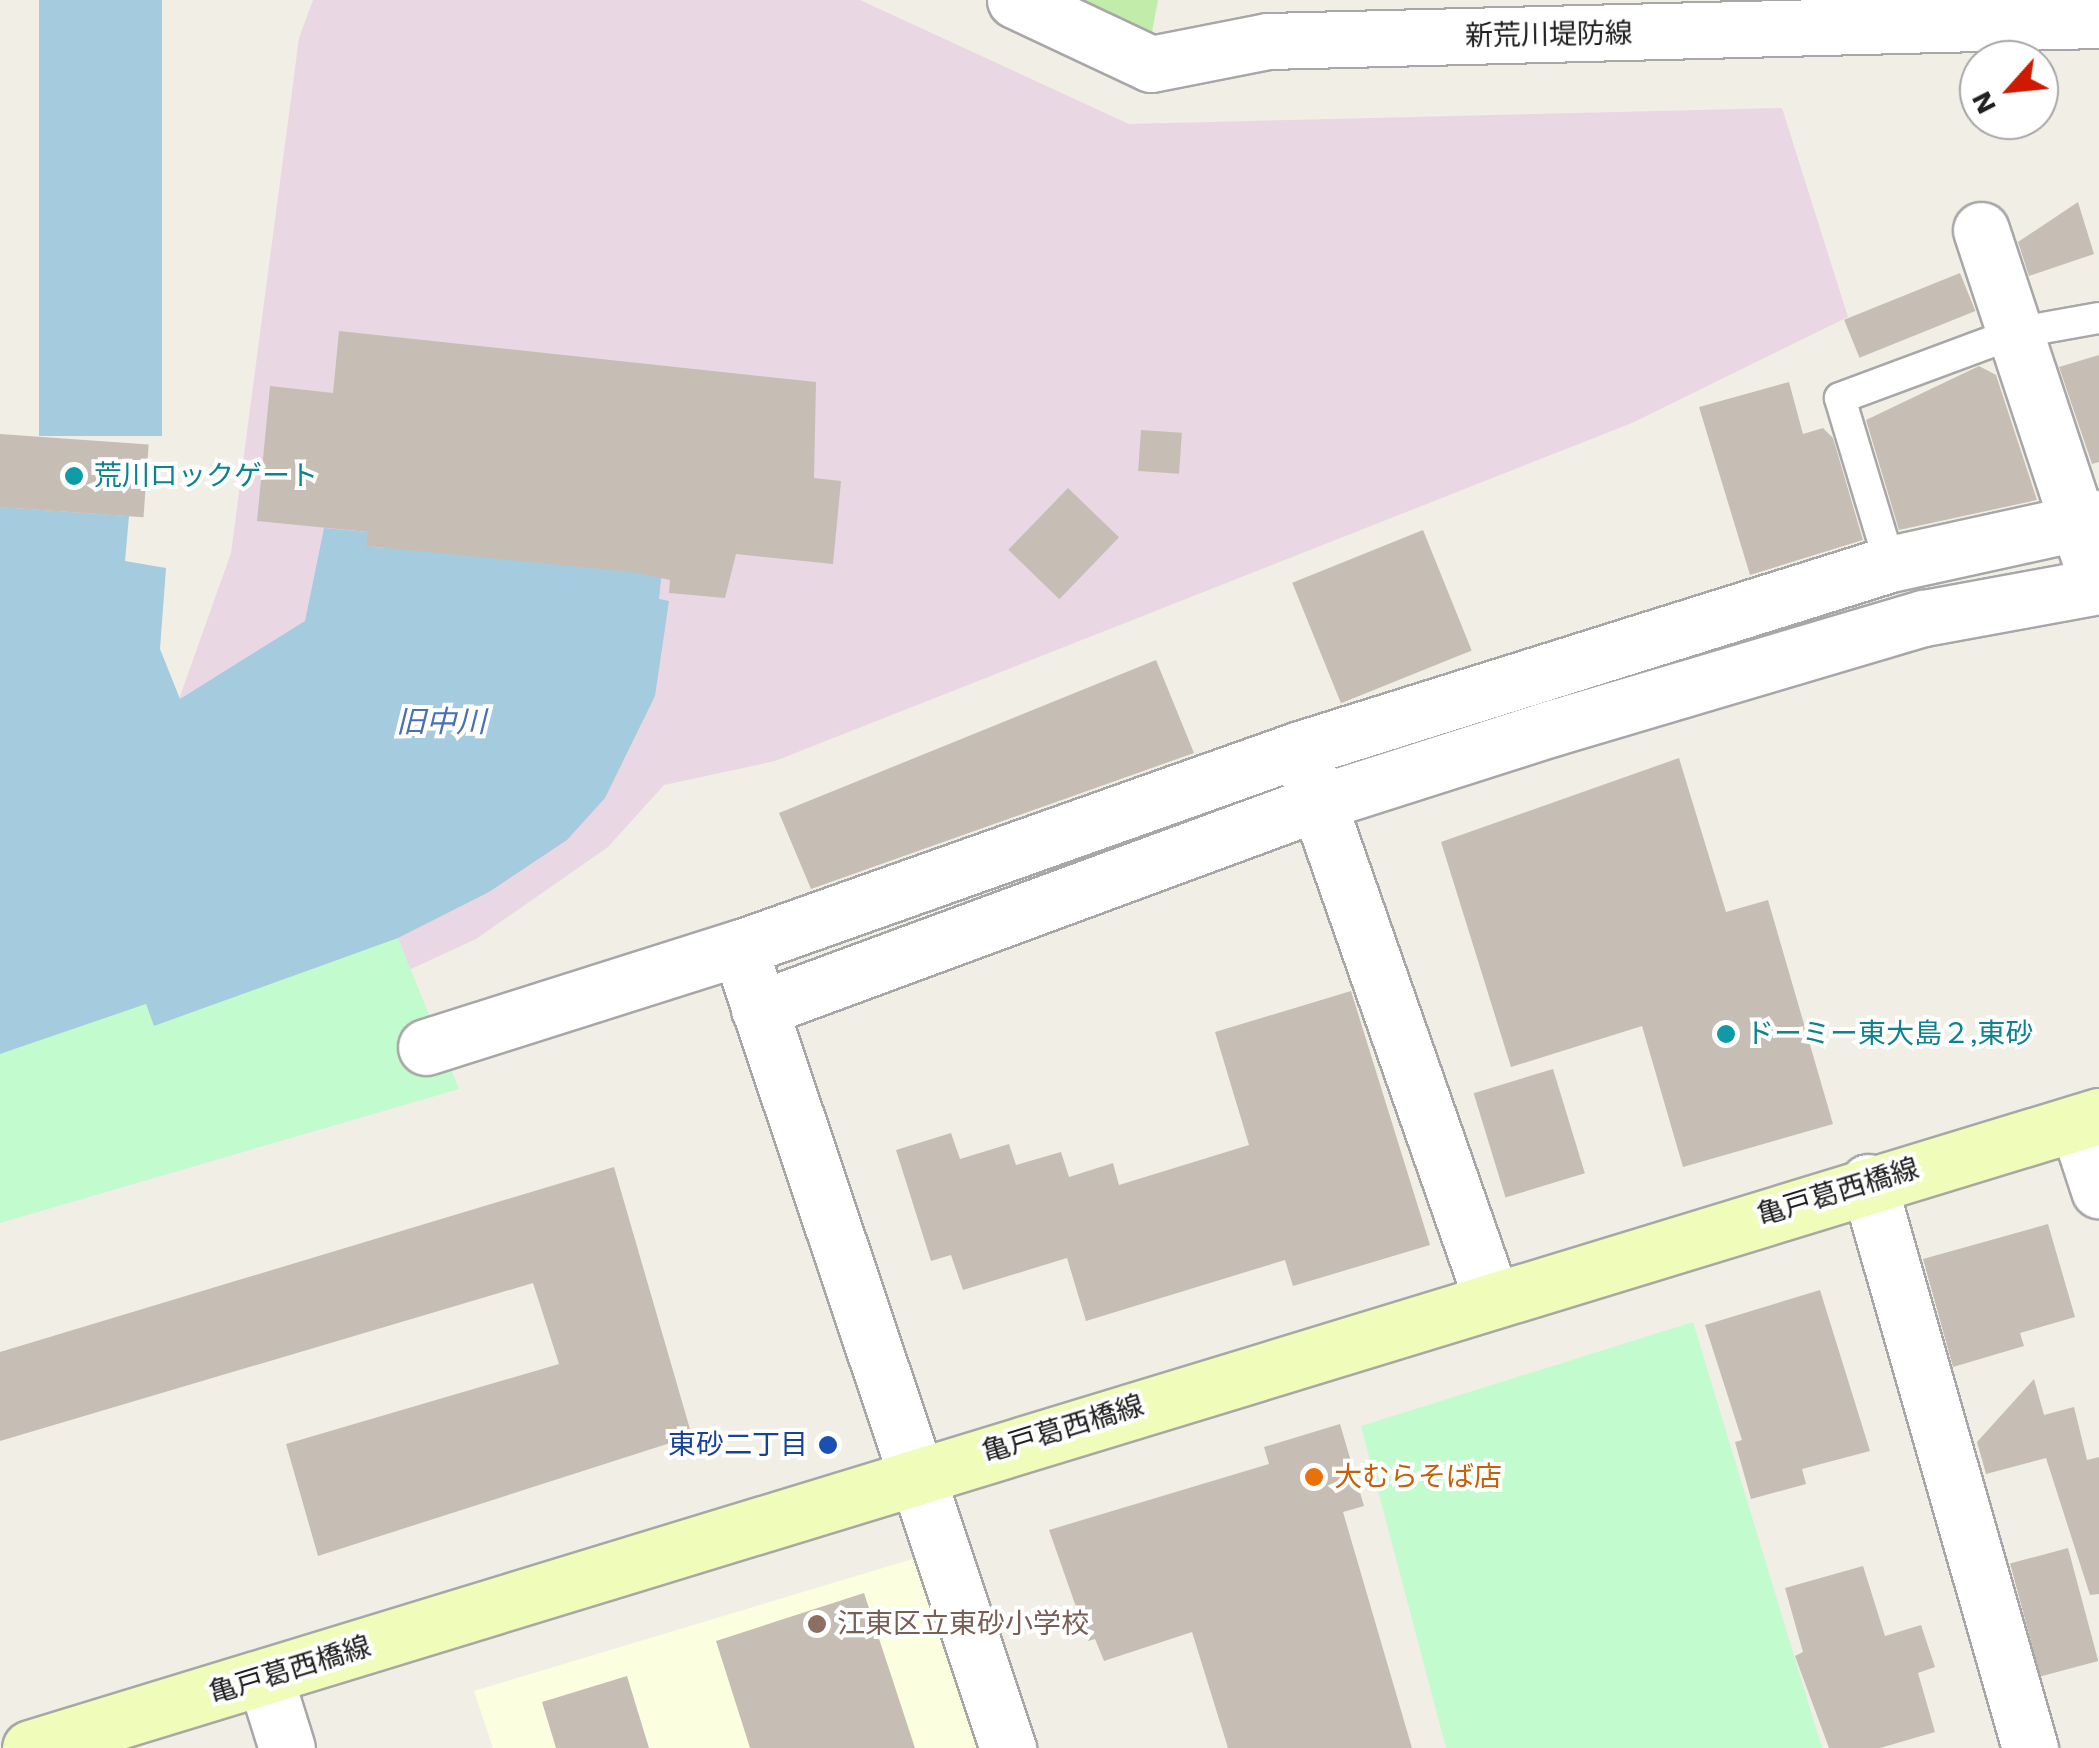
<!DOCTYPE html>
<meta charset="utf-8">
<style>
body{margin:0}
#map{position:relative;width:2099px;height:1748px;overflow:hidden;background:#f1eee6;font-family:"Work Sans","Noto Sans JP",sans-serif}
div>[style]{position:absolute}
[style*='--x']{left:calc(var(--x)*1px);top:calc(var(--y)*1px);width:calc(var(--w)*1px);rotate:calc(var(--a)*1deg)}
.industrial>*{inset:0;background:#ead7e4}
.education>*{inset:0;background:#fbffe0}
.grass>*{inset:0;background:#c2ecaa}
.park>*{inset:0;background:#c2fbce}
.water>*{inset:0;background:#a5cbdf;transform-origin:0 0}
.building>*{inset:0;background:#c6beb5;transform-origin:0 0}
.roads{filter:drop-shadow(2px 0 #a7a7a7) drop-shadow(-2px 0 #a7a7a7) drop-shadow(0 2px #a7a7a7) drop-shadow(0 -2px #a7a7a7)}
.lane>*{height:30px;margin:-15px;padding:0 15px;transform-origin:15px;border-radius:15px;background:#fff}
.street>*{height:55px;margin:-27.5px;padding:0 27.5px;transform-origin:27.5px;border-radius:27.5px;background:#fff}
.secondary>*{height:55px;margin:-27.5px;padding:0 27.5px;transform-origin:27.5px;border-radius:27.5px;background:#f0fcb9}
.dots>*{width:28px;height:28px;translate:-50% -50%;box-sizing:border-box;border:5px solid #fff;border-radius:50%}
span{translate:-50% -50%;white-space:nowrap;text-align:center;line-height:1.15;-webkit-text-stroke:8px #fff;paint-order:stroke}
.street-label{font-size:28px;color:#202020}
.culture-label{font-size:28px;color:#0d838f}
.left{translate:0 -50%;text-align:left}
.transit-label{font-size:28px;color:#164399}
.right{translate:-100% -50%;text-align:right}
.food-label{font-size:28px;color:#c56008}
.education-label{font-size:28px;color:#785e54}
.water-label{font-size:30px;color:#4870b3;font-style:italic}
.north{position:absolute;left:1959px;top:40px;width:100px;height:100px;box-sizing:border-box;background:#fff;border:2px solid #a6a6a6;border-radius:50%;rotate:243deg;font-size:28px;font-weight:700;line-height:40px;text-align:center;color:#202020}
.north::after{content:'';display:block;margin:auto;width:35px;height:45px;background:#cf1a00;clip-path:polygon(50% 0,100% 100%,50% 72%,0 100%)}
</style>
<div id="map">
<div class="industrial">
<div style="clip-path:polygon(313px 0,860px 0,1129px 124px,1782px 108px,1848px 317px,1632px 423px,775px 761px,664px 785px,608px 847px,476px 939px,305px 1018px,179px 699px,231px 553px,299px 38px)"></div>
</div>
<div class="education">
<div style="clip-path:polygon(916px 1558px,980px 1748px,493px 1748px,474px 1691px)"></div>
</div>
<div class="grass">
<div style="clip-path:polygon(1065px 0,1158px 0,1152px 32px,1127px 30px)"></div>
</div>
<div class="park">
<div style="clip-path:polygon(398px 938px,459px 1089px,0 1223px,0 1054px,146px 1004px,154px 1026px)"></div>
<div style="clip-path:polygon(1693px 1322px,1822px 1748px,1446px 1748px,1361px 1426px)"></div>
</div>
<div class="water">
<div style="left:39px;top:0;width:123px;height:436px"></div>
<div style="clip-path:polygon(0 507px,129px 516px,125px 561px,166px 568px,160px 649px,180px 699px,305px 621px,324px 528px,368px 532px,372px 547px,663px 561px,659px 599px,669px 601px,655px 696px,605px 798px,567px 840px,489px 892px,398px 938px,154px 1026px,146px 1004px,0 1054px)"></div>
</div>
<div class="building">
<div style="clip-path:polygon(2078px 202px,2094px 254px,2029px 276px,2018px 242px)"></div>
<div style="left:1960px;top:273px;width:41px;height:125px;rotate:68deg"></div>
<div style="clip-path:polygon(339px 331px,816px 382px,814px 478px,841px 481px,833px 564px,736px 554px,725px 598px,669px 593px,670px 580px,632px 572px,366px 546px,368px 532px,257px 521px,270px 386px,333px 393px)"></div>
<div style="clip-path:polygon(2099px 355px,2099px 462px,2092px 464px,2059px 367px)"></div>
<div style="clip-path:polygon(1979px 366px,1996px 375px,2037px 500px,1899px 530px,1866px 420px)"></div>
<div style="clip-path:polygon(1789px 382px,1803px 434px,1823px 428px,1833px 438px,1863px 540px,1750px 575px,1699px 407px)"></div>
<div style="left:1141px;top:430px;width:41px;height:41px;rotate:4deg"></div>
<div style="left:0;top:434px;width:149px;height:73px;rotate:4deg"></div>
<div style="left:1068px;top:488px;width:71px;height:86px;rotate:44deg"></div>
<div style="left:1423px;top:530px;width:130px;height:141px;rotate:68deg"></div>
<div style="clip-path:polygon(1156px 660px,1194px 753px,811px 889px,779px 813px)"></div>
<div style="clip-path:polygon(1679px 758px,1726px 912px,1768px 900px,1833px 1124px,1683px 1167px,1642px 1026px,1511px 1067px,1441px 842px)"></div>
<div style="clip-path:polygon(1351px 991px,1430px 1245px,1293px 1286px,1285px 1260px,1086px 1321px,1067px 1258px,963px 1290px,951px 1255px,931px 1261px,896px 1150px,951px 1133px,960px 1159px,1009px 1144px,1016px 1165px,1061px 1152px,1069px 1177px,1113px 1163px,1119px 1185px,1249px 1145px,1215px 1032px)"></div>
<div style="left:1553px;top:1069px;width:109px;height:83px;rotate:73deg"></div>
<div style="clip-path:polygon(614px 1167px,692px 1436px,318px 1556px,286px 1444px,559px 1364px,533px 1283px,0 1441px,0 1352px)"></div>
<div style="clip-path:polygon(2048px 1224px,2075px 1317px,2020px 1333px,2024px 1346px,1953px 1367px,1923px 1259px)"></div>
<div style="clip-path:polygon(1820px 1290px,1870px 1451px,1802px 1469px,1806px 1484px,1751px 1499px,1735px 1442px,1742px 1440px,1705px 1325px)"></div>
<div style="clip-path:polygon(2034px 1379px,2044px 1415px,2074px 1407px,2087px 1460px,2099px 1457px,2099px 1594px,2090px 1595px,2046px 1458px,1986px 1474px,1977px 1442px)"></div>
<div style="clip-path:polygon(1340px 1424px,1364px 1506px,1343px 1512px,1412px 1748px,1228px 1748px,1192px 1632px,1104px 1661px,1095px 1639px,1088px 1641px,1049px 1530px,1269px 1464px,1264px 1447px)"></div>
<div style="left:2068px;top:1548px;width:117px;height:60px;rotate:75deg"></div>
<div style="clip-path:polygon(1863px 1566px,1885px 1636px,1921px 1625px,1935px 1667px,1918px 1673px,1935px 1732px,1880px 1748px,1829px 1748px,1795px 1656px,1803px 1652px,1785px 1588px)"></div>
<div style="clip-path:polygon(864px 1593px,915px 1748px,750px 1748px,716px 1641px)"></div>
<div style="clip-path:polygon(627px 1676px,649px 1748px,556px 1748px,542px 1702px)"></div>
</div>
<div class="roads">
<div class="lane">
<div style="--x:1890;--y:564;--w:173;--a:-106.8"></div>
<div style="--x:1840;--y:398;--w:187;--a:-20.4"></div>
<div style="--x:2015;--y:333;--w:85;--a:-10.1"></div>
</div>
<div class="street">
<div style="--x:1015;--y:0;--w:150;--a:25.2"></div>
<div style="--x:1151;--y:64;--w:119;--a:-11.1"></div>
<div style="--x:1268;--y:41;--w:831;--a:-1.45"></div>
<div style="--x:1981;--y:230;--w:347;--a:71.7"></div>
<div style="--x:1307;--y:771;--w:557;--a:70.72"></div>
<div style="--x:748;--y:974;--w:817;--a:71.43"></div>
<div style="--x:759;--y:1009;--w:595;--a:-20.26"></div>
<div style="--x:1317;--y:803;--w:247;--a:-17.7"></div>
<div style="--x:1552;--y:728;--w:388;--a:-16.5"></div>
<div style="--x:1924;--y:618;--w:178;--a:-10.4"></div>
<div style="--x:426;--y:1047;--w:328;--a:-17.6"></div>
<div style="--x:739;--y:948;--w:595;--a:-19.53"></div>
<div style="--x:1300;--y:749;--w:618;--a:-17.41"></div>
<div style="--x:1890;--y:564;--w:214;--a:-12.4"></div>
<div style="--x:2077;--y:1123;--w:71;--a:71.8"></div>
<div style="--x:1868;--y:1182;--w:589;--a:74.03"></div>
<div style="--x:265;--y:1678;--w:73;--a:72.6"></div>
</div>
<div class="secondary">
<div style="--x:30;--y:1748;--w:2163;--a:-16.99"></div>
</div>
</div>
<div class="dots">
<div style="left:74px;top:476px;background:#0f9aa8"></div>
<div style="left:1726px;top:1034px;background:#0f9aa8"></div>
<div style="left:828px;top:1445px;background:#1a4fb4"></div>
<div style="left:1314px;top:1477px;background:#e8710a"></div>
<div style="left:817px;top:1624px;background:#8d6e63"></div>
</div>
<div class="street-label">
<span style="left:1549px;top:35px;rotate:-1deg">新荒川堤防線</span>
<span style="left:1838px;top:1192px;rotate:-17deg">亀戸葛西橋線</span>
<span style="left:1063px;top:1429px;rotate:-17deg">亀戸葛西橋線</span>
<span style="left:290px;top:1670px;rotate:-17deg">亀戸葛西橋線</span>
</div>
<div class="culture-label">
<span class="left" style="left:94px;top:476px">荒川ロックゲート</span>
<span class="left" style="left:1746px;top:1034px">ドーミー東大島２,東砂</span>
</div>
<div class="transit-label">
<span class="right" style="left:808px;top:1445px">東砂二丁目</span>
</div>
<div class="food-label">
<span class="left" style="left:1334px;top:1477px">大むらそば店</span>
</div>
<div class="education-label">
<span class="left" style="left:837px;top:1624px">江東区立東砂小学校</span>
</div>
<div class="water-label">
<span style="left:441px;top:722px">旧中川</span>
</div>
<div class="north">N</div>
</div>
